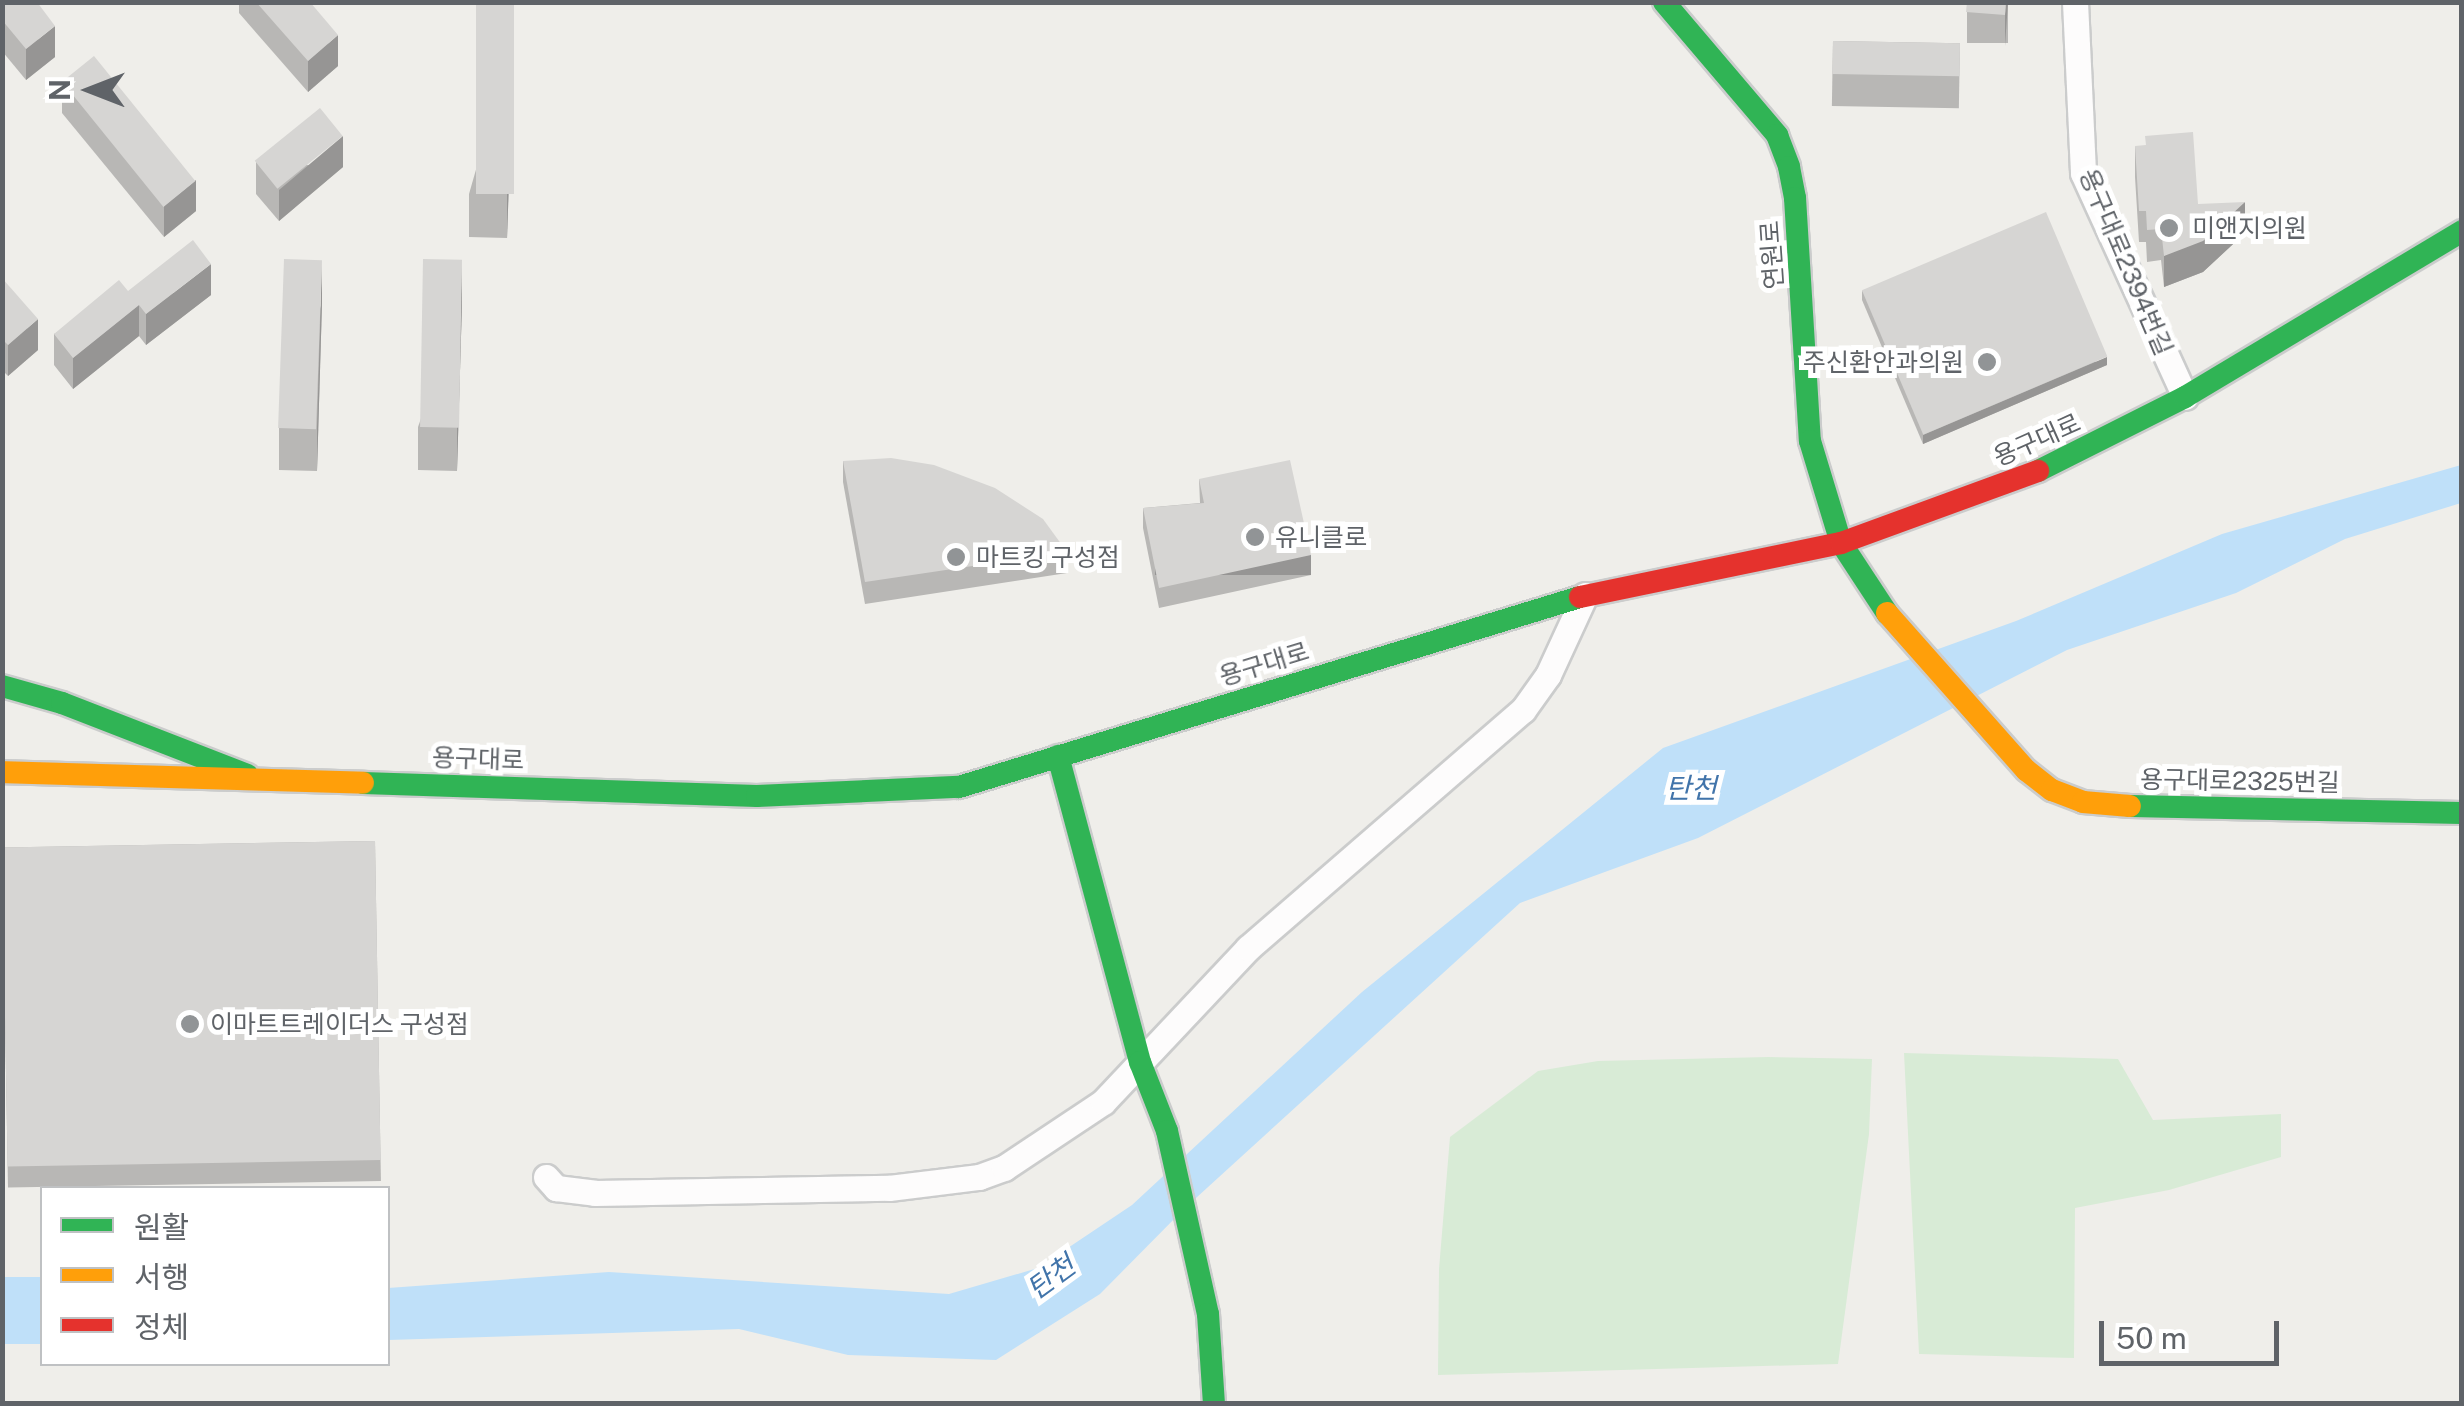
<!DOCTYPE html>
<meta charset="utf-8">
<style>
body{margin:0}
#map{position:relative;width:2464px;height:1406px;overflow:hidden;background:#efeeea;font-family:"Public Sans","Noto Sans KR",sans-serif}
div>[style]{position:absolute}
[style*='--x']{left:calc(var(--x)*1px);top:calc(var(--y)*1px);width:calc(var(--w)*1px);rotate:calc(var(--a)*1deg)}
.green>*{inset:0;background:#d8ebd6}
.water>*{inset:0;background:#bfe0f9;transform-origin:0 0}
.roads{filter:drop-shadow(2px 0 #cbcccc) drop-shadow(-2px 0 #cbcccc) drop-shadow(0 2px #cbcccc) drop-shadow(0 -2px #cbcccc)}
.street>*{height:25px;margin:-12.5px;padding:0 12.5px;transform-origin:12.5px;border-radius:12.5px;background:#fdfcfc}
.fast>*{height:22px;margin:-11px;padding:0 11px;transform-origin:11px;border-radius:11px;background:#30b455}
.slow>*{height:22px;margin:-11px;padding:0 11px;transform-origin:11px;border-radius:11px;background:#ff9f0a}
.jam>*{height:22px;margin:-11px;padding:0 11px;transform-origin:11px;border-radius:11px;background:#e5322d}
.wall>*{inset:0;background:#b8b7b5;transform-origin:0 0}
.shaded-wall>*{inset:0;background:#969594;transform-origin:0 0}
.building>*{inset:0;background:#d6d5d3;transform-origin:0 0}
.dots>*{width:28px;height:28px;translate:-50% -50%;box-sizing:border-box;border:5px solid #fff;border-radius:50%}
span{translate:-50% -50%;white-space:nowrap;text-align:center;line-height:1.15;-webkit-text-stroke:10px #fff;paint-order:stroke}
.poi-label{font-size:25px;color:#5f6368}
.left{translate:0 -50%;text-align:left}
.right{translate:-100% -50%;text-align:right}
.street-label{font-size:25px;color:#5f6368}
.water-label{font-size:28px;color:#4174aa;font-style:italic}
.frame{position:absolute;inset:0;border:5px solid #5f6368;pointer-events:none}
.legend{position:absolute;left:40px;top:1186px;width:350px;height:180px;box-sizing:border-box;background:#fff;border:2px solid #bfc1c3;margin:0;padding:12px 18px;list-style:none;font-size:30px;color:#5f6368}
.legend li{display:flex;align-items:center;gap:20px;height:50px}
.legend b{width:50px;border:2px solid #bfc1c3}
.north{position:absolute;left:40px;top:40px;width:100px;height:100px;-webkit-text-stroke:8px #fff;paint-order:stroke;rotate:270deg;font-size:28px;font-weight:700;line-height:40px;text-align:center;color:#5f6368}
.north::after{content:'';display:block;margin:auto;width:35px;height:45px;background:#5f6368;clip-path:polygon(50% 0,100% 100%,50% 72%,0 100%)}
.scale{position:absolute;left:2099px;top:1321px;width:180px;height:45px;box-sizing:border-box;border:5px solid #5f6368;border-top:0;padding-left:12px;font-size:30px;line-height:35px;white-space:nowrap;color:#5f6368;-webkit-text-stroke:8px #fff;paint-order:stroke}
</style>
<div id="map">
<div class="green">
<div style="clip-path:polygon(1904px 1053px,2118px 1059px,2153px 1120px,2281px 1114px,2281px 1157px,2169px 1190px,2075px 1208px,2074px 1358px,1919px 1354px)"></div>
<div style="clip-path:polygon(1768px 1057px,1872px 1059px,1869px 1134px,1838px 1364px,1438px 1375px,1439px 1269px,1450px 1137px,1538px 1071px,1598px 1061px)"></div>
</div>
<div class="water">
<div style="clip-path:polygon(2461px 465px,2461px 503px,2345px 539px,2236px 593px,2067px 650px,1698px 838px,1520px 903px,1185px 1208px,1100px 1294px,996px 1360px,848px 1355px,739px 1329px,388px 1340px,388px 1288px,609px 1272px,949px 1294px,1038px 1268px,1132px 1205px,1362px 992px,1663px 748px,2016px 621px,2222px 534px)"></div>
<div style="left:42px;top:1277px;width:67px;height:39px;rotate:90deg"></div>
</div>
<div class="roads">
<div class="street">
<div style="--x:2075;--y:2;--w:171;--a:87.3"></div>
<div style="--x:2083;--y:173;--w:246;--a:65.5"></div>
<div style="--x:546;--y:1177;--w:15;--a:48"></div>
<div style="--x:556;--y:1188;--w:39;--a:7"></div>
<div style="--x:595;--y:1193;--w:294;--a:-1"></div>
<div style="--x:889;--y:1188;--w:91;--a:-7"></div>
<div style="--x:979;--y:1177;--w:27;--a:-20"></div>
<div style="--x:1004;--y:1168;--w:119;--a:-33.7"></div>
<div style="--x:1103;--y:1102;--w:212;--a:-46.7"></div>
<div style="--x:1248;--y:948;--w:364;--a:-40.9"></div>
<div style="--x:1523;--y:710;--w:43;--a:-54.5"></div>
<div style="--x:1548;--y:675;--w:88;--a:-65.2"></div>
</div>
<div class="fast">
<div style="--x:1664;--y:2;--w:175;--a:49.6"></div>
<div style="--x:1777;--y:135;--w:34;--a:69"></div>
<div style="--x:1789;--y:167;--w:32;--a:79"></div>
<div style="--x:1795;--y:198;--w:243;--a:86.5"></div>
<div style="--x:1810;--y:441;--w:107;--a:73.1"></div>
<div style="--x:1841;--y:543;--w:84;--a:56.7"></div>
<div style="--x:2038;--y:471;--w:165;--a:-26.7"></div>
<div style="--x:2185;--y:397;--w:323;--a:-30.9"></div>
<div style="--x:2;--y:686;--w:62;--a:15.8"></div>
<div style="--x:62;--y:703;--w:199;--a:21.2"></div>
<div style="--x:1058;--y:756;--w:317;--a:75"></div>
<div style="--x:1140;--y:1062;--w:74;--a:68.6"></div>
<div style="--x:1167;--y:1131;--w:188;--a:77.4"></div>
<div style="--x:1208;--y:1314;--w:90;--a:86.2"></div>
<div style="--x:363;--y:783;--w:394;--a:1.9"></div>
<div style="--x:757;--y:796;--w:202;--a:-2.6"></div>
<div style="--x:959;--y:787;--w:649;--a:-17.01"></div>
<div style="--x:2130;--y:806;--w:332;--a:1.2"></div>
</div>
<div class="slow">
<div style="--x:1887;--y:613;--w:210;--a:48.5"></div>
<div style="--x:2026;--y:770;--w:33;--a:38"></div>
<div style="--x:2052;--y:790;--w:33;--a:21"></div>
<div style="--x:2083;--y:802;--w:47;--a:4.9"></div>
<div style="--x:2;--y:772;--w:361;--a:1.7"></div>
</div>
<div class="jam">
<div style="--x:1580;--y:597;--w:267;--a:-11.7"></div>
<div style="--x:1841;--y:543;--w:210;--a:-20.1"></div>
</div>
</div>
<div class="wall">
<div style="clip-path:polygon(2px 2px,55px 57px,26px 80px,2px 51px)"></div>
<div style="clip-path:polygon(239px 2px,310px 2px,338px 66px,308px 92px,239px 13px)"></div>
<div style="left:1967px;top:2px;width:41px;height:41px"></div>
<div style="clip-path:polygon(514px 37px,507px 238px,469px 237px,469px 194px)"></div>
<div style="left:1833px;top:41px;width:127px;height:65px;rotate:1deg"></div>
<div style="clip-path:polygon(62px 82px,196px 211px,164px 237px,62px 113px)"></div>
<div style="clip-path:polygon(2135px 146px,2198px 204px,2245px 233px,2203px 272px,2164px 287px,2161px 260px,2147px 262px,2146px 242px,2139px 242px,2135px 177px)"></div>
<div style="clip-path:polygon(256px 162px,343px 167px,279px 221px,256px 194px)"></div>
<div style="clip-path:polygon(2px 278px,38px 350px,8px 376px,2px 370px)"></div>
<div style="clip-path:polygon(128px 291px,211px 295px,146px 345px,139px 336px,73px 389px,54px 365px,54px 334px)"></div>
<div style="clip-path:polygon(1862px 291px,2107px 365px,1923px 444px,1862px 300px)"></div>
<div style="clip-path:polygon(322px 303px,317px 471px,279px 470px,279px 428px)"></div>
<div style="clip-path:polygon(462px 303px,457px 471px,418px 470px,418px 427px)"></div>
<div style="clip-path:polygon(843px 461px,1067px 552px,1067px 573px,865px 604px,843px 482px)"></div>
<div style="clip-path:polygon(1199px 479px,1311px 575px,1159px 608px,1143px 528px,1143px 508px,1200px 503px)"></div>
<div style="left:375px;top:841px;width:340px;height:373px;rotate:89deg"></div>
</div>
<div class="shaded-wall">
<div style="clip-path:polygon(514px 2px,514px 37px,507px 238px,507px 195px)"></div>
<div style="clip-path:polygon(2006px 2px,2008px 2px,2005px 46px,2005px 15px)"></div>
<div style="clip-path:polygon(55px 26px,55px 57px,26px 80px,26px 49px)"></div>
<div style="clip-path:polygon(338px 35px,338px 66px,308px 92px,308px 61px)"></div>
<div style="clip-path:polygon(343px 136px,343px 167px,279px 221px,279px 190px)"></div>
<div style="clip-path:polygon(196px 180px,196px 211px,164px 237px,164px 206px)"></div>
<div style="clip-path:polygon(2245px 202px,2245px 233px,2203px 272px,2164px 287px,2164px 256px)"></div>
<div style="clip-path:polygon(322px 260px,322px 303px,317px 471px,317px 428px)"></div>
<div style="clip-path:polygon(462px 260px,462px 303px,457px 471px,457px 428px)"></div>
<div style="clip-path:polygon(211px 264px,211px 295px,146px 345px,146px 314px)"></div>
<div style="clip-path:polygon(139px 305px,139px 336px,73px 389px,73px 358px)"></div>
<div style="clip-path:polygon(38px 319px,38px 350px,8px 376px,8px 345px)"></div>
<div style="clip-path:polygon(2107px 357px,2107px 365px,1923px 444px,1923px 435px)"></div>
<div style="left:1311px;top:555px;width:20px;height:156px;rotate:90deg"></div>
</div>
<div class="building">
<div style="clip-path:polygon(2px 2px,37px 2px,55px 26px,26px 49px,2px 20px)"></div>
<div style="clip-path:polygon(256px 2px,310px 2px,338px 35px,308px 61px)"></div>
<div style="left:476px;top:2px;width:38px;height:192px"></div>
<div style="clip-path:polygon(1967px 2px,2006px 2px,2005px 15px,1966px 12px)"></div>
<div style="left:1833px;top:41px;width:127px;height:33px;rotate:1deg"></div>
<div style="left:94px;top:56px;width:161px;height:41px;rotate:51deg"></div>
<div style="left:320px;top:108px;width:36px;height:84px;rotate:51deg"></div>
<div style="clip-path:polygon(2193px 132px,2198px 204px,2245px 202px,2203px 241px,2164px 256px,2161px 229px,2147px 230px,2146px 211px,2139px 211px,2135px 146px,2146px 145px,2145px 136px)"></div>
<div style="left:2046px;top:212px;width:157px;height:200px;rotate:67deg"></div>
<div style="clip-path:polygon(193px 240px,211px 264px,146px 314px,139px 305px,73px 358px,54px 334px,119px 280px,128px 291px)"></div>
<div style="left:284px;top:259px;width:38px;height:169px;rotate:2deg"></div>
<div style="left:423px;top:259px;width:39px;height:168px;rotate:1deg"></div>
<div style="clip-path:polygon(2px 278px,38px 319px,8px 345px,2px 339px)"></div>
<div style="clip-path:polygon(891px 458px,934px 465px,995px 488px,1043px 519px,1067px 552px,865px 582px,843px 461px)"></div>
<div style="clip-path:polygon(1290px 460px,1311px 555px,1159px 588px,1143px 508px,1204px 503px,1199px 479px)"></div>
<div style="left:375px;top:841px;width:319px;height:373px;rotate:89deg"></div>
</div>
<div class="dots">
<div style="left:2169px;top:228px;background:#919496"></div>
<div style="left:1987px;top:362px;background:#919496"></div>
<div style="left:1255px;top:537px;background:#919496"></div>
<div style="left:956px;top:557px;background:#919496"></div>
<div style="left:190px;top:1024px;background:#919496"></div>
</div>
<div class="poi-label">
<span class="left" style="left:2192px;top:228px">미앤지의원</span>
<span class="right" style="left:1964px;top:362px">주신환안과의원</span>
<span class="left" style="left:1275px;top:537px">유니클로</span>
<span class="left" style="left:976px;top:557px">마트킹 구성점</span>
<span class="left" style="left:210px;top:1024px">이마트트레이더스 구성점</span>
</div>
<div class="street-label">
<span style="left:1772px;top:255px;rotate:-94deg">연원로</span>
<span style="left:2126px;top:262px;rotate:67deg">용구대로2394번길</span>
<span style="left:2037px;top:440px;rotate:-24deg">용구대로</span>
<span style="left:1264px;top:664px;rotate:-17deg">용구대로</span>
<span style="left:478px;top:759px;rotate:2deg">용구대로</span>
<span style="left:2240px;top:781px;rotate:1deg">용구대로2325번길</span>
</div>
<div class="water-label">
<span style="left:1691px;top:788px">탄천</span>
<span style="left:1051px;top:1277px;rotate:-36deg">탄천</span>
</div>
<div class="frame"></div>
<ul class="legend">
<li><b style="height:12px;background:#30b455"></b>원활</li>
<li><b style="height:12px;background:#ff9f0a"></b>서행</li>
<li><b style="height:12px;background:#e5322d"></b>정체</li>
</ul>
<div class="north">N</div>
<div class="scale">50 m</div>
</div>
